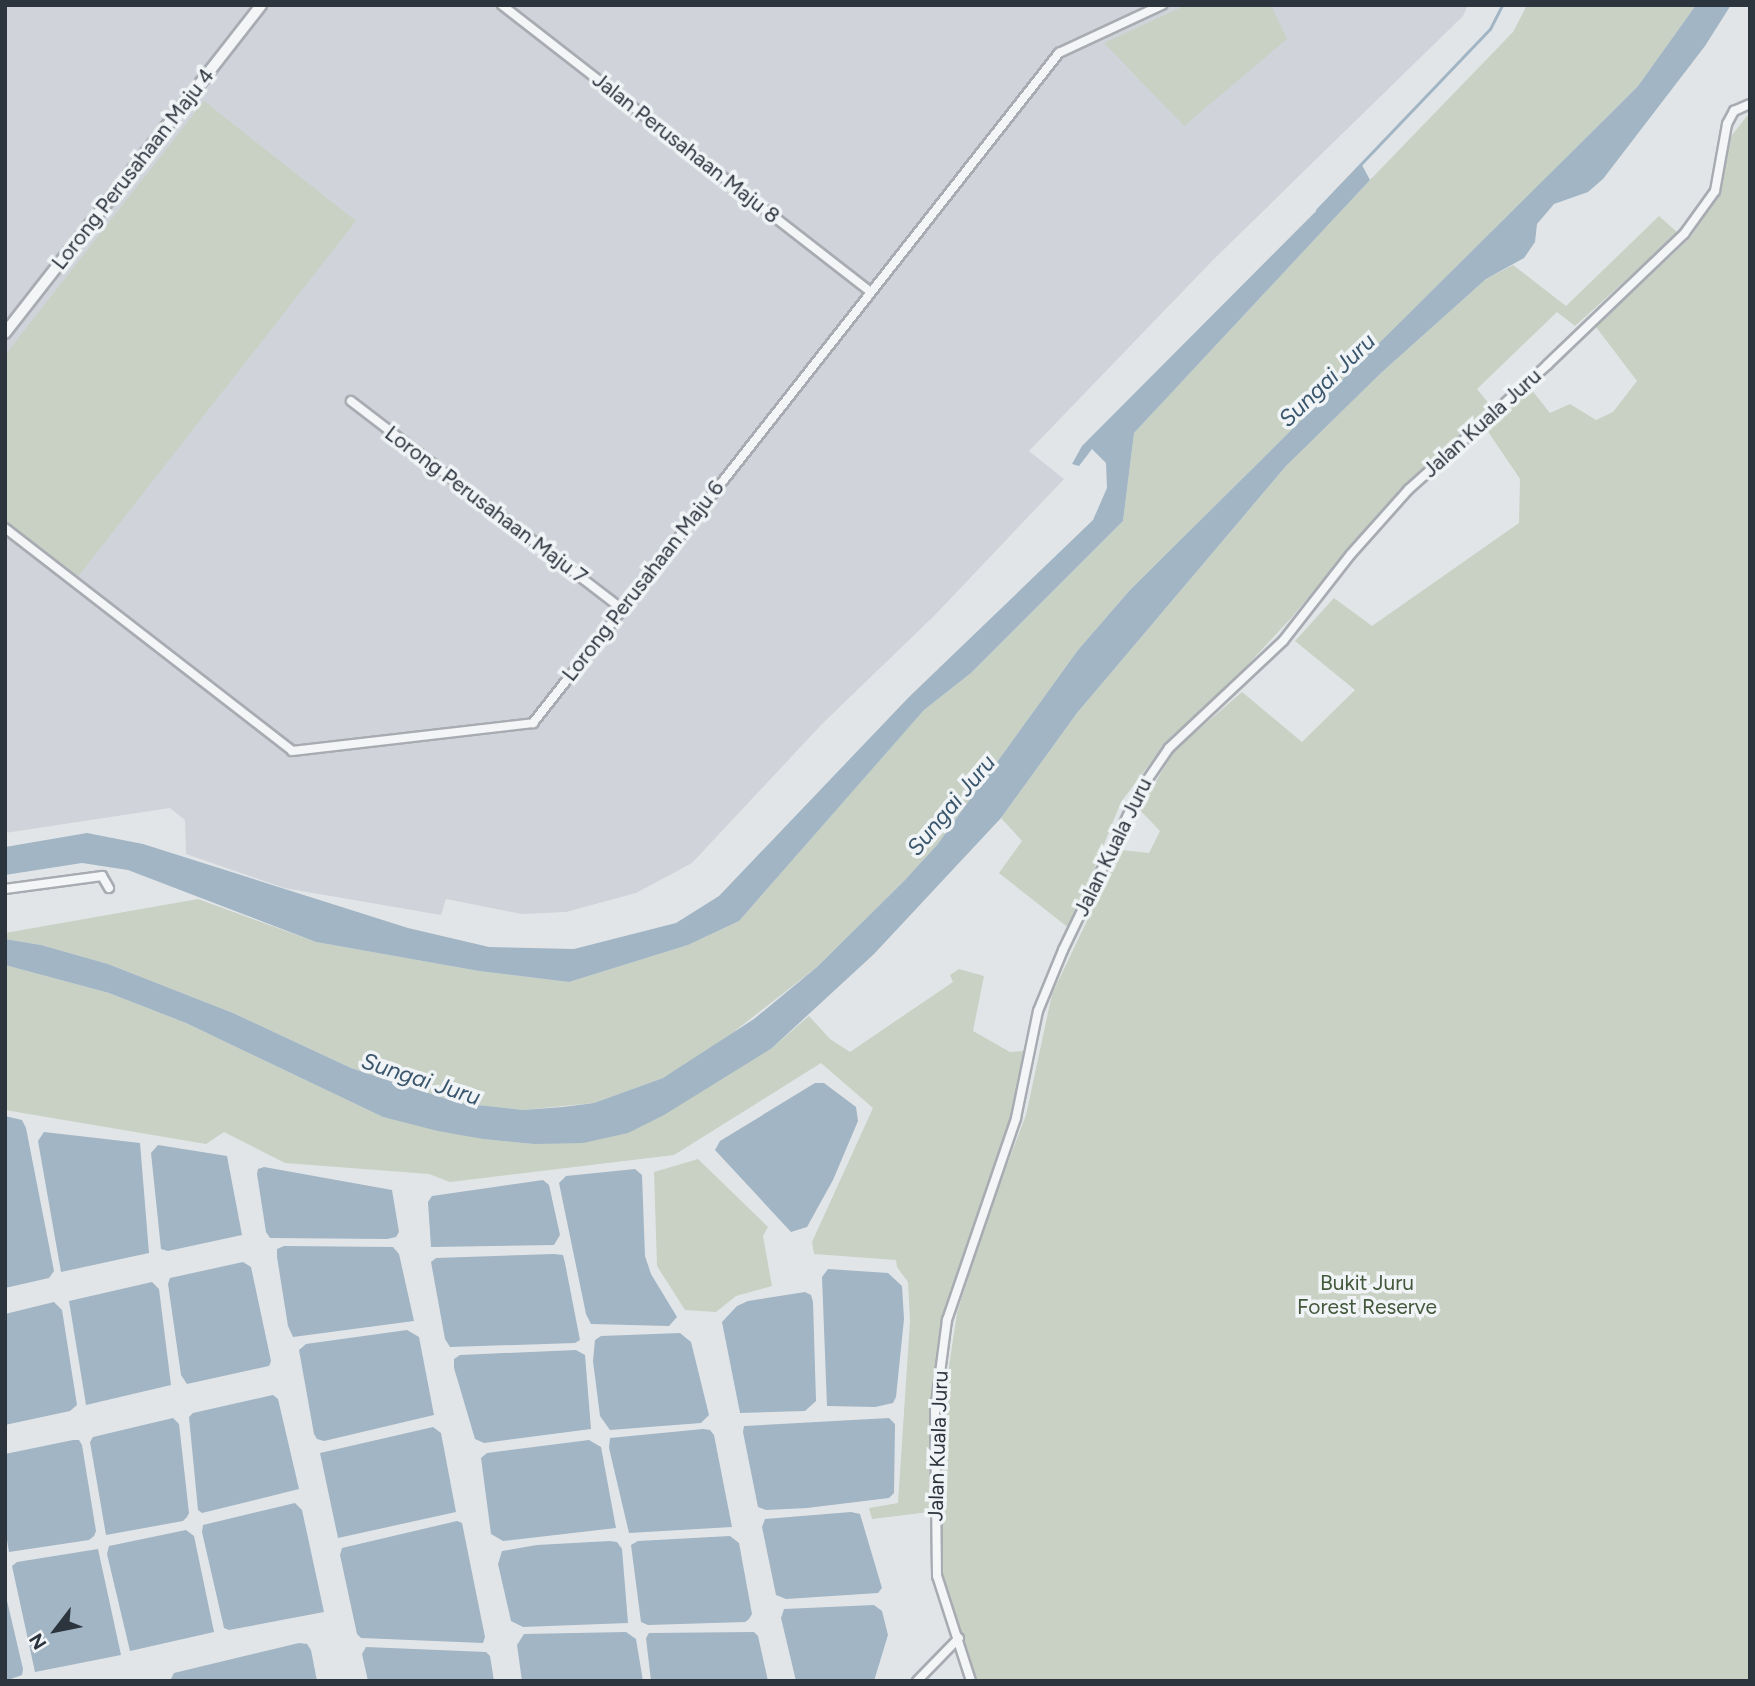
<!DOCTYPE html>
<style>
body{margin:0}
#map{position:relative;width:1755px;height:1686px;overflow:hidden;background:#e2e5e8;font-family:Figtree,sans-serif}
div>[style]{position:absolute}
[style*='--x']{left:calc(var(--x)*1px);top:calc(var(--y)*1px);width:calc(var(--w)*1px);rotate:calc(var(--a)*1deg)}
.built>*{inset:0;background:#d0d4da}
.green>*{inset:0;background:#c8d1c4}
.water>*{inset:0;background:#a1b5c4}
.stream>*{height:2.5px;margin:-1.25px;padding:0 1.25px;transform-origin:1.25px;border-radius:1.25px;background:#a1b5c4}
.roads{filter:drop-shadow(2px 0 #a8acb2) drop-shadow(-2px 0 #a8acb2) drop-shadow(0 2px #a8acb2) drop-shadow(0 -2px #a8acb2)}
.minor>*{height:8px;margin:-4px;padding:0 4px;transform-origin:4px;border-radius:4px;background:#f4f5f7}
.tertiary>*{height:10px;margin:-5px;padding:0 5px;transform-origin:5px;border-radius:5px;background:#f4f5f7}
span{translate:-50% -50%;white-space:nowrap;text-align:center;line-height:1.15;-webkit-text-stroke:7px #f1f4f6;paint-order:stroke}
.street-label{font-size:21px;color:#2c343e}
.park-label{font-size:21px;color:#43583b}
.water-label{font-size:23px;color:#3a566d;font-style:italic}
.frame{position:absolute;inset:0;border:7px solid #2c343e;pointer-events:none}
.north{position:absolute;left:21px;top:1595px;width:70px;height:70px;-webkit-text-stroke:5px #f1f4f6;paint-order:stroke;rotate:238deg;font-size:19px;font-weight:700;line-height:28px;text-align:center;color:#2c343e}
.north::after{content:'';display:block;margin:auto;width:24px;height:32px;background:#2c343e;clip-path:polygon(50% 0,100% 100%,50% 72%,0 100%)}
</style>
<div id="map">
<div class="built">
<div style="clip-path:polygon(5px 5px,1468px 5px,1463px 16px,1213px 260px,1029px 451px,1064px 479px,935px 615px,822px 724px,692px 863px,636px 893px,566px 912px,522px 914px,446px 899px,441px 915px,284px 888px,186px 854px,185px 820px,170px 808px,5px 833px)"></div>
</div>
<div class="green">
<div style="clip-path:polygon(1186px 5px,1271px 5px,1287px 39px,1184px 126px,1104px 43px)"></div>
<div style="clip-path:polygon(1527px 5px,1696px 5px,1638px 86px,1604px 120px,1130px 590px,1078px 650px,937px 845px,904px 881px,817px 967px,713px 1048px,663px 1078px,594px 1103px,523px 1110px,459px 1103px,351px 1068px,233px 1013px,108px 964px,41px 945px,5px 939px,5px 933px,198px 899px,316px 942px,479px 971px,569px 982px,688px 945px,739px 921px,924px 710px,971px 673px,1123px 521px,1134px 433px,1370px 180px,1513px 32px)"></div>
<div style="clip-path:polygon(204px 101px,356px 221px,76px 579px,5px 524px,5px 355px)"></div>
<div style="clip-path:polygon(1747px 116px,1750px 116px,1750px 1681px,977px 1680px,941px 1572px,943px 1406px,957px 1313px,988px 1215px,1026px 1115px,1052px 994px,1121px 850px,1149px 853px,1160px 831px,1139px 809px,1175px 750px,1242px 692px,1302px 742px,1355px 690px,1295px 641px,1334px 598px,1372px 626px,1519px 523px,1520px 479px,1487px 430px,1531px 389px,1550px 413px,1570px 404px,1596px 420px,1613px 412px,1637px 381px,1596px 327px,1690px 238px,1720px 190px,1729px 139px)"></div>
<div style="clip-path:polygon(1659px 216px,1678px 233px,1575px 326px,1557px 312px,1477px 389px,1490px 405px,1369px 524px,1292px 617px,1242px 671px,1161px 749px,1121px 802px,1070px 929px,999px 873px,1022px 841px,1001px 818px,1077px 713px,1286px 466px,1381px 373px,1486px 279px,1513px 265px,1566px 306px)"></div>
<div style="clip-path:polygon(5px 965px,109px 993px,186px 1023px,383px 1117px,483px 1139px,534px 1144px,772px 1048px,809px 1016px,830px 1039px,850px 1052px,953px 982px,950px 975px,959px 969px,984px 976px,973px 1031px,1010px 1052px,1025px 1051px,1010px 1118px,941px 1321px,929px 1413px,929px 1512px,872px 1519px,869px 1508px,898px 1503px,910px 1321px,908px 1282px,897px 1267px,896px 1260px,814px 1254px,812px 1242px,873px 1108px,821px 1063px,674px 1155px,450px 1182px,429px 1174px,285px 1163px,224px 1132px,206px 1144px,5px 1110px)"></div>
<div style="clip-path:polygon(698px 1159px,768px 1227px,763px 1236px,772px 1286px,736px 1296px,716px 1312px,685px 1310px,657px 1266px,654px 1172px)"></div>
</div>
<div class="water">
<div style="clip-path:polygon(1696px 5px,1731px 5px,1705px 46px,1603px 179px,1588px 192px,1554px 204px,1537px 224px,1535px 242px,1524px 258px,1486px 279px,1381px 373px,1286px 466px,1077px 713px,1001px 818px,874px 954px,772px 1048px,664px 1115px,628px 1133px,583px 1143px,534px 1144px,483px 1139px,438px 1131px,383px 1117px,186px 1023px,109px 993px,5px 965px,5px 939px,41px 945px,108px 964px,233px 1013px,351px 1068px,459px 1103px,523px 1110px,563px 1107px,594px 1103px,663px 1078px,754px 1019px,817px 967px,904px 881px,937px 845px,1078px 650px,1130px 590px,1604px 120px,1638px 86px)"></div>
<div style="clip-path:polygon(1362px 165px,1370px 180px,1134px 433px,1123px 521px,971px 673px,924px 710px,739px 921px,688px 945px,569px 982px,479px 971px,316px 942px,128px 870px,82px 863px,5px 875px,5px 847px,87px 833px,143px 844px,408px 928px,489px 947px,574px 949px,676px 923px,719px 896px,909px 697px,1093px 520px,1107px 488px,1106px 463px,1092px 449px,1079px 466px,1072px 464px,1082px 446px)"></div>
<div style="clip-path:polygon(815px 1083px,824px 1083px,856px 1107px,858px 1121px,833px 1180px,807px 1227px,791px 1232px,715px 1150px,720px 1141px)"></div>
<div style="clip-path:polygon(5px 1116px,22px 1120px,26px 1128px,54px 1271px,49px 1278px,5px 1288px)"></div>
<div style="clip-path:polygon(44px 1132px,140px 1143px,149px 1253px,61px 1272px,38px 1141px)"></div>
<div style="clip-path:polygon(158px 1145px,227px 1156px,242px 1235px,168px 1251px,161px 1249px,151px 1153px)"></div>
<div style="clip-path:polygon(264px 1167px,392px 1190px,399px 1232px,396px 1237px,387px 1239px,270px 1238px,266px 1232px,257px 1174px,258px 1169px)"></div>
<div style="clip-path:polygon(635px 1169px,642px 1175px,645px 1256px,651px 1274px,677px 1317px,669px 1326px,591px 1324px,586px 1314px,559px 1183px,566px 1176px)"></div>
<div style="clip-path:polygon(543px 1180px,549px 1185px,560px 1235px,554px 1245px,431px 1247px,428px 1202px,432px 1196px)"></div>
<div style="clip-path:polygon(284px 1246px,393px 1247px,399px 1254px,414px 1321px,293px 1337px,288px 1326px,277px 1257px,277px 1249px)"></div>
<div style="clip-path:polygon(554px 1254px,563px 1255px,565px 1263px,580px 1340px,575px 1343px,450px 1347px,445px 1339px,431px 1262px,436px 1258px)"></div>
<div style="clip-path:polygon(243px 1262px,251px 1267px,271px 1361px,269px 1366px,187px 1384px,181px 1375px,168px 1284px,170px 1278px)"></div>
<div style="clip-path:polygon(828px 1269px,888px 1273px,902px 1286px,904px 1319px,896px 1397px,893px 1403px,875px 1407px,827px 1406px,822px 1277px)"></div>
<div style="clip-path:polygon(152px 1282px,159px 1289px,171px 1385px,86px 1405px,69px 1301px)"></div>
<div style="clip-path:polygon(805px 1292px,811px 1295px,813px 1302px,816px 1401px,805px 1411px,740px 1413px,722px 1322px,737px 1306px,748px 1301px)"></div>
<div style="clip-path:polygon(54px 1302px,62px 1310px,77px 1405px,70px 1411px,5px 1425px,5px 1314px)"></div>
<div style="clip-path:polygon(407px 1330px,419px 1337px,434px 1415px,324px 1441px,317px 1439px,314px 1434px,299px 1350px,306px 1344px)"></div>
<div style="clip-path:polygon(680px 1333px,691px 1342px,709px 1415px,701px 1423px,610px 1430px,600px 1416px,593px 1361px,595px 1340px,601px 1336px)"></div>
<div style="clip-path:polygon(576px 1350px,585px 1355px,591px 1429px,484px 1443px,475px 1439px,454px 1368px,454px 1359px,460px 1355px)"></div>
<div style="clip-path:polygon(273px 1395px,278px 1399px,299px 1489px,202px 1513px,198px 1510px,189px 1417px,193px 1413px)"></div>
<div style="clip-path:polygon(173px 1418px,179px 1424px,189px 1513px,187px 1517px,183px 1521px,106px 1535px,90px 1442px,93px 1437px)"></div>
<div style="clip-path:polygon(889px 1418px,895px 1424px,894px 1493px,889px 1498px,807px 1508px,766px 1510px,758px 1507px,743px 1432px,744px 1426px)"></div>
<div style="clip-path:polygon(433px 1427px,441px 1433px,456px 1512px,338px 1538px,320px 1453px)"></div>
<div style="clip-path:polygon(703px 1429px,710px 1430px,714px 1435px,732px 1527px,629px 1533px,609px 1448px,610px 1438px)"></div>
<div style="clip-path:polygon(73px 1440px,79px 1440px,82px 1445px,96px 1531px,94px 1536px,89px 1540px,9px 1552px,5px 1528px,5px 1454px)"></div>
<div style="clip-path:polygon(589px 1440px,601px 1447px,616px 1528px,503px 1541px,491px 1534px,481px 1458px,487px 1453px)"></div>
<div style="clip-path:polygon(295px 1503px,302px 1510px,324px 1612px,229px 1630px,224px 1628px,202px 1532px,203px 1525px)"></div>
<div style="clip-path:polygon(851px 1512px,860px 1514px,882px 1588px,878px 1593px,786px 1599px,776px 1595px,762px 1527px,765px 1519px)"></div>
<div style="clip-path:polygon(457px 1521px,462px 1523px,485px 1637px,483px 1643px,361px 1638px,357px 1634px,340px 1555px,342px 1548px)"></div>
<div style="clip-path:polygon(186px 1530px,194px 1536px,214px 1632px,130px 1651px,107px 1554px,109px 1546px)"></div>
<div style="clip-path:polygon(730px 1536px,739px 1543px,752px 1614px,749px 1619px,745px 1622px,648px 1625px,641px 1622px,631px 1545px,638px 1541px)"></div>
<div style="clip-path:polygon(610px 1541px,617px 1542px,622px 1549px,628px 1623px,523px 1627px,511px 1621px,498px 1564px,502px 1551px,537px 1545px)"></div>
<div style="clip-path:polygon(98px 1549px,121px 1655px,35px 1672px,12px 1566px,17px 1562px)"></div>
<div style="clip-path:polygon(5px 1592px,23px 1669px,22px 1675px,5px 1681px)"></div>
<div style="clip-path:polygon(874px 1605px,882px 1611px,888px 1635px,874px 1681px,796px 1681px,781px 1618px,784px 1609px)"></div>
<div style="clip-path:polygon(626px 1632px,636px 1639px,643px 1681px,522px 1681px,517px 1645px,524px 1634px)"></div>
<div style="clip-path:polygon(754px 1632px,758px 1636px,768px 1681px,651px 1681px,646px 1638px,649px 1633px)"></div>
<div style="clip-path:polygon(299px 1643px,307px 1644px,311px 1650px,317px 1681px,170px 1681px,174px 1673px)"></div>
<div style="clip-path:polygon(366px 1647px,486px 1652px,490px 1656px,494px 1681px,368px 1681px,362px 1654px)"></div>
</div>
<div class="stream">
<div style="--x:1317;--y:210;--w:250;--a:-46.3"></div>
<div style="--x:1490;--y:29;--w:27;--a:-63"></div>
</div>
<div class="roads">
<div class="minor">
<div style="--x:502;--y:5;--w:466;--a:37.9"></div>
<div style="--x:351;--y:401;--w:340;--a:37.5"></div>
<div style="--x:5;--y:528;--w:363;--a:37.8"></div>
<div style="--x:292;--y:751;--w:243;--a:-6.6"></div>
<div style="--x:533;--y:723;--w:852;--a:-51.87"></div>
<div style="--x:1059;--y:53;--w:114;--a:-25"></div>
<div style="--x:5;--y:889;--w:98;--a:-7.6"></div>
<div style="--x:102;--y:876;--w:14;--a:60"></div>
<div style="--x:917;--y:1681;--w:60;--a:-45.7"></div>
<div style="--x:971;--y:1681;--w:110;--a:-107.9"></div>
<div style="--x:937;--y:1576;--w:165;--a:-90.7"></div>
<div style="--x:935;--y:1411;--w:92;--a:-82.5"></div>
<div style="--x:947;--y:1320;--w:213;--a:-71.1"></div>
<div style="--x:1016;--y:1118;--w:109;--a:-78.4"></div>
<div style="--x:1038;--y:1011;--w:66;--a:-67.7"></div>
<div style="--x:1063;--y:950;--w:175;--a:-64.3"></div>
<div style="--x:1139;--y:792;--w:53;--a:-55.7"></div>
<div style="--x:1169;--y:748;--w:156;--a:-43.2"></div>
<div style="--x:1283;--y:641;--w:110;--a:-52"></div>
<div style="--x:1351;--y:554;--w:87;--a:-48.3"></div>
<div style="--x:1409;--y:489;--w:186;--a:-41.9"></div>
<div style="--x:1547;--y:365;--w:190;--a:-43.7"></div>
<div style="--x:1684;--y:234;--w:53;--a:-54.2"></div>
<div style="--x:1715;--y:191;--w:68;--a:-79.8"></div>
<div style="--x:1727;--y:124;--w:15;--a:-62"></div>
<div style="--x:1734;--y:111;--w:17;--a:-24"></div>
</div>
<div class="tertiary">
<div style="--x:5;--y:333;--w:416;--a:-52"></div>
</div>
</div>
<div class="street-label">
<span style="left:686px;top:148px;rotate:38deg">Jalan Perusahaan Maju 8</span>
<span style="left:133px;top:169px;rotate:-52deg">Lorong Perusahaan Maju 4</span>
<span style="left:1482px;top:423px;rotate:-42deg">Jalan Kuala Juru</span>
<span style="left:486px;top:505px;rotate:37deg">Lorong Perusahaan Maju 7</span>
<span style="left:643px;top:581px;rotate:-52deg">Lorong Perusahaan Maju 6</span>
<span style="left:1113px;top:847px;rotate:-64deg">Jalan Kuala Juru</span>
<span style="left:938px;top:1446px;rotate:-88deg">Jalan Kuala Juru</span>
</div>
<div class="park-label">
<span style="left:1367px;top:1295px">Bukit Juru<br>Forest Reserve</span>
</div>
<div class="water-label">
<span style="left:1327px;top:380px;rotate:-44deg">Sungai Juru</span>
<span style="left:951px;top:805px;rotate:-50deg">Sungai Juru</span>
<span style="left:421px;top:1079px;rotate:18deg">Sungai Juru</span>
</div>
<div class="frame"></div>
<div class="north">N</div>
</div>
